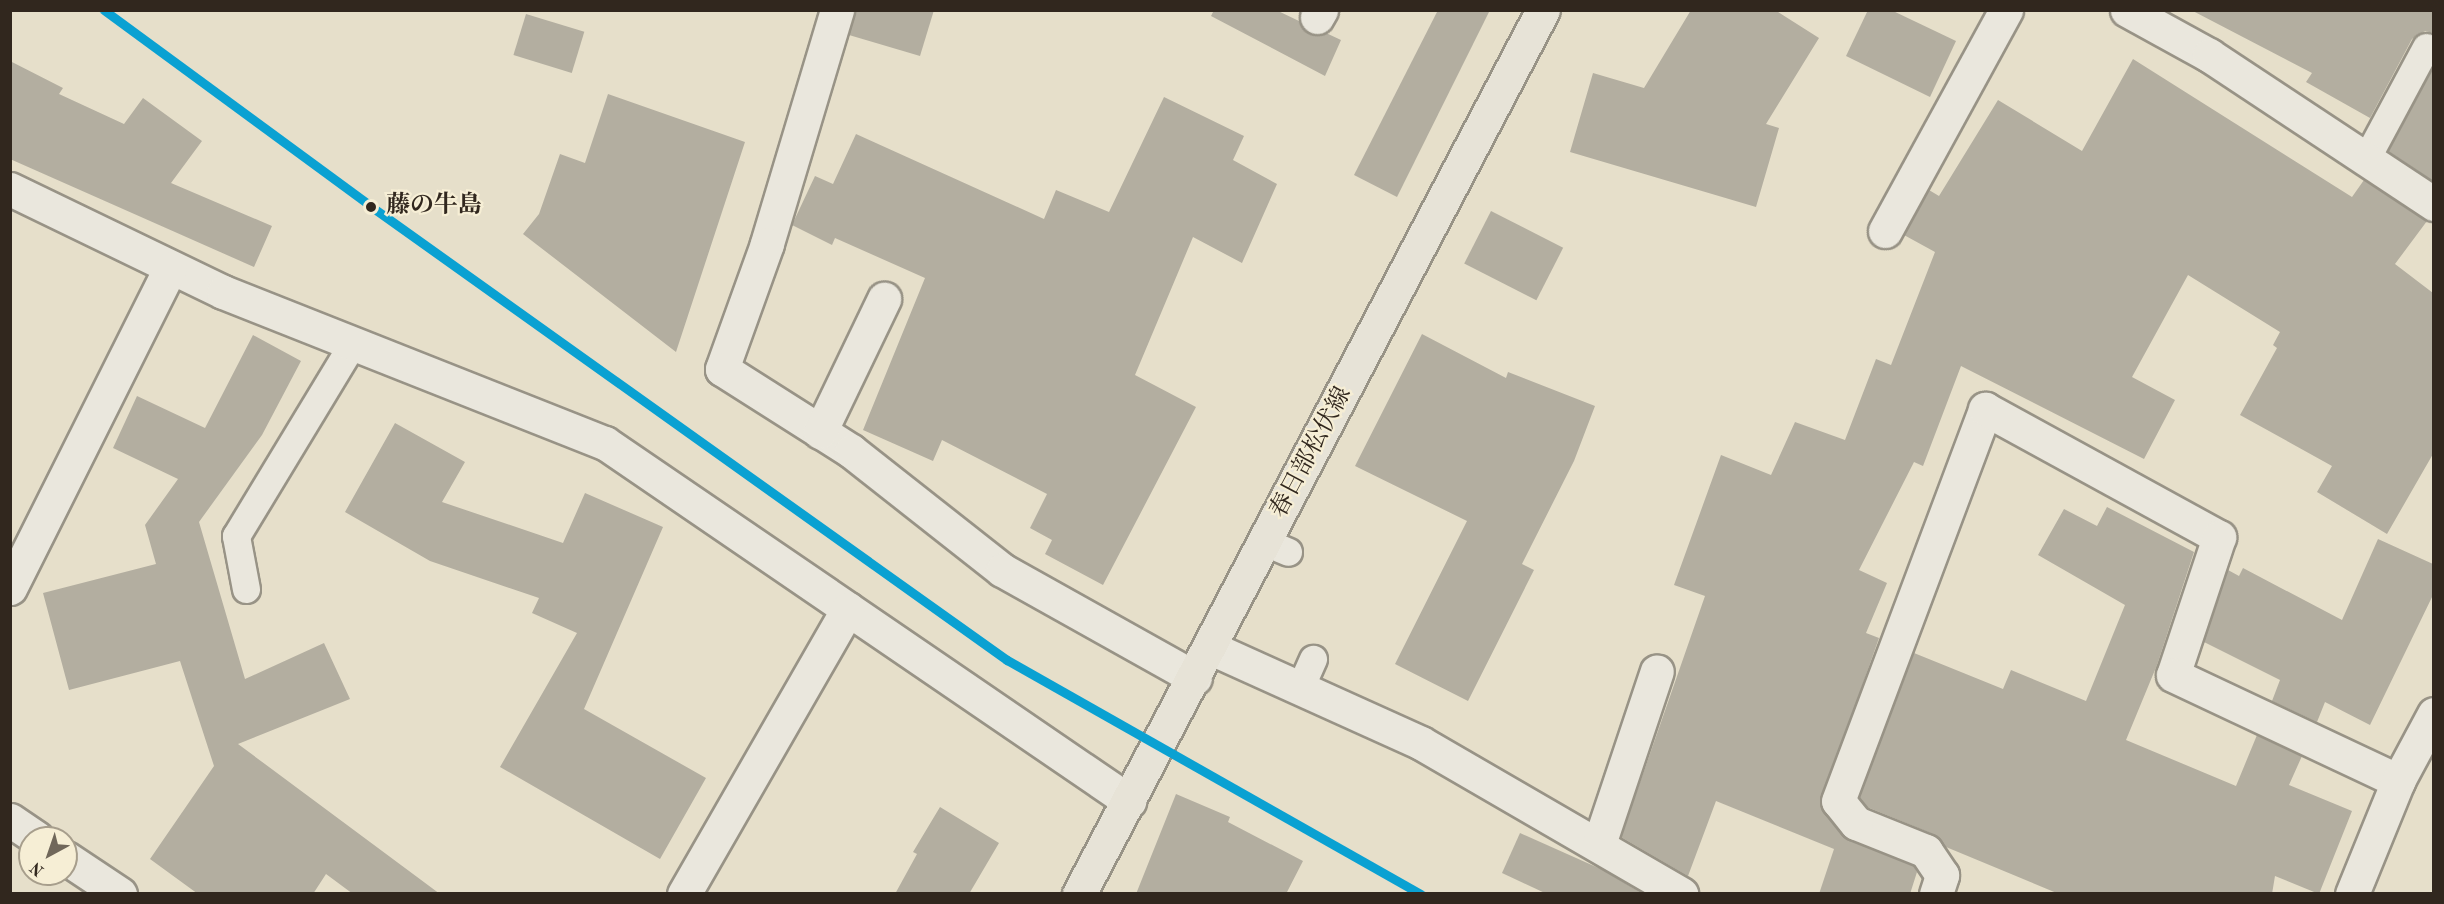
<!DOCTYPE html>
<meta charset="utf-8">
<style>
body{margin:0}
#map{position:relative;width:2444px;height:904px;overflow:hidden;background:#e6dfca;font-family:"Old Standard TT","Noto Serif JP",serif}
div>[style]{position:absolute}
[style*='--x']{left:calc(var(--x)*1px);top:calc(var(--y)*1px);width:calc(var(--w)*1px);rotate:calc(var(--a)*1deg)}
.building>*{inset:0;background:#b3aea0;transform-origin:0 0}
.roads{filter:drop-shadow(2px 0 #989386) drop-shadow(-2px 0 #989386) drop-shadow(0 2px #989386) drop-shadow(0 -2px #989386)}
.lane>*{height:27px;margin:-13.5px;padding:0 13.5px;transform-origin:13.5px;border-radius:13.5px;background:#eae7dd}
.street>*{height:33px;margin:-16.5px;padding:0 16.5px;transform-origin:16.5px;border-radius:16.5px;background:#eae7dd}
.primary>*{height:33px;margin:-16.5px;padding:0 16.5px;transform-origin:16.5px;border-radius:16.5px;background:#e7e3d7}
.rail-1>*{height:9px;margin:-4.5px;padding:0 4.5px;transform-origin:4.5px;border-radius:4.5px;background:#0aa1d2}
.dots>*{width:16px;height:16px;translate:-50% -50%;box-sizing:border-box;border:3px solid #f6eed5;border-radius:50%}
span{translate:-50% -50%;white-space:nowrap;text-align:center;line-height:1.15;-webkit-text-stroke:4.5px #f6eed5;paint-order:stroke}
.stop-label{font-size:24px;color:#31271e;font-weight:700}
.left{translate:0 -50%;text-align:left}
.street-label{font-size:24px;color:#31271e}
.frame{position:absolute;inset:0;border:12px solid #31271e;pointer-events:none}
.north{position:absolute;left:18px;top:826px;width:60px;height:60px;box-sizing:border-box;background:#f6eed5;border:2px solid #a79e8c;border-radius:50%;rotate:220deg;font-size:16px;font-weight:700;line-height:24px;text-align:center;color:#31271e}
.north::after{content:'';display:block;margin:auto;width:21px;height:27px;background:#70675a;clip-path:polygon(50% 0,100% 100%,50% 72%,0 100%)}
</style>
<div id="map">
<div class="building">
<div style="clip-path:polygon(855px 10px,934px 10px,920px 56px,849px 35px)"></div>
<div style="clip-path:polygon(1214px 10px,1276px 10px,1299px 21px,1308px 33px,1326px 33px,1341px 40px,1325px 76px,1211px 16px)"></div>
<div style="clip-path:polygon(1438px 10px,1490px 10px,1397px 197px,1354px 175px)"></div>
<div style="clip-path:polygon(1691px 10px,1775px 10px,1819px 38px,1766px 124px,1779px 128px,1756px 207px,1570px 152px,1593px 73px,1644px 88px)"></div>
<div style="clip-path:polygon(1868px 10px,1891px 10px,1956px 41px,1930px 97px,1846px 56px)"></div>
<div style="clip-path:polygon(2191px 10px,2433px 10px,2433px 33px,2425px 31px,2412px 39px,2370px 118px,2306px 82px,2312px 73px)"></div>
<div style="left:526px;top:14px;width:61px;height:43px;rotate:17deg"></div>
<div style="clip-path:polygon(2133px 59px,2352px 197px,2364px 180px,2427px 221px,2395px 264px,2433px 293px,2433px 454px,2387px 534px,2317px 492px,2332px 466px,2240px 415px,2277px 348px,2273px 345px,2280px 332px,2188px 275px,2132px 377px,2175px 400px,2144px 459px,1961px 366px,1923px 466px,1914px 462px,1859px 570px,1887px 583px,1866px 633px,1879px 638px,1820px 805px,1849px 840px,1914px 866px,1917px 872px,1910px 894px,1819px 894px,1834px 849px,1716px 801px,1688px 876px,1621px 837px,1705px 596px,1674px 585px,1721px 455px,1771px 475px,1795px 422px,1845px 440px,1876px 359px,1891px 365px,1935px 252px,1904px 235px,1929px 190px,1939px 196px,1998px 100px,2082px 151px)"></div>
<div style="clip-path:polygon(10px 61px,63px 88px,59px 94px,124px 124px,143px 98px,202px 141px,171px 183px,272px 226px,254px 267px,10px 159px)"></div>
<div style="clip-path:polygon(2433px 66px,2433px 181px,2388px 151px)"></div>
<div style="clip-path:polygon(608px 94px,745px 142px,676px 352px,523px 234px,539px 214px,560px 154px,585px 163px)"></div>
<div style="clip-path:polygon(1164px 97px,1244px 136px,1233px 160px,1277px 184px,1242px 263px,1193px 237px,1135px 375px,1196px 407px,1103px 585px,1045px 554px,1052px 540px,1030px 528px,1047px 494px,942px 440px,933px 461px,863px 430px,925px 278px,835px 238px,832px 245px,792px 225px,815px 176px,833px 184px,856px 134px,1044px 219px,1056px 190px,1109px 212px)"></div>
<div style="left:1491px;top:211px;width:81px;height:59px;rotate:27deg"></div>
<div style="clip-path:polygon(1422px 334px,1506px 378px,1508px 372px,1595px 406px,1574px 461px,1522px 564px,1534px 570px,1468px 701px,1395px 664px,1467px 521px,1355px 466px)"></div>
<div style="clip-path:polygon(253px 335px,301px 361px,262px 435px,199px 522px,245px 679px,324px 643px,350px 699px,238px 744px,440px 894px,353px 894px,326px 874px,313px 894px,198px 894px,150px 859px,214px 766px,180px 661px,69px 690px,43px 593px,156px 564px,145px 525px,178px 479px,113px 448px,137px 396px,205px 428px)"></div>
<div style="clip-path:polygon(395px 423px,465px 462px,442px 502px,563px 543px,585px 493px,663px 527px,584px 709px,706px 778px,660px 859px,500px 767px,577px 633px,532px 613px,539px 598px,430px 561px,345px 512px)"></div>
<div style="clip-path:polygon(2107px 507px,2194px 552px,2157px 665px,2126px 740px,2236px 786px,2257px 735px,2302px 756px,2289px 785px,2352px 811px,2319px 894px,2275px 876px,2272px 894px,2059px 894px,1946px 847px,1933px 834px,1867px 807px,1859px 797px,1914px 653px,2003px 689px,2011px 670px,2086px 701px,2125px 605px,2038px 555px,2064px 509px,2097px 526px)"></div>
<div style="clip-path:polygon(2378px 539px,2433px 564px,2433px 595px,2370px 725px,2325px 702px,2317px 722px,2272px 701px,2280px 680px,2204px 642px,2228px 570px,2239px 576px,2243px 568px,2342px 620px)"></div>
<div style="clip-path:polygon(1176px 794px,1230px 817px,1228px 822px,1303px 861px,1286px 894px,1136px 894px)"></div>
<div style="clip-path:polygon(940px 807px,999px 843px,969px 894px,895px 894px,917px 854px,913px 852px)"></div>
<div style="clip-path:polygon(1520px 833px,1603px 870px,1643px 894px,1547px 894px,1502px 873px)"></div>
</div>
<div class="roads">
<div class="lane">
<div style="--x:2366;--y:159;--w:127;--a:-61.8"></div>
<div style="--x:1265;--y:542;--w:25;--a:23"></div>
<div style="--x:246;--y:589;--w:54;--a:-100.7"></div>
<div style="--x:236;--y:536;--w:226;--a:-58.8"></div>
<div style="--x:1300;--y:688;--w:32;--a:-66"></div>
</div>
<div class="street">
<div style="--x:837;--y:10;--w:244;--a:106.7"></div>
<div style="--x:767;--y:244;--w:133;--a:109.8"></div>
<div style="--x:722;--y:369;--w:153;--a:32.4"></div>
<div style="--x:851;--y:451;--w:192;--a:38.2"></div>
<div style="--x:1002;--y:570;--w:221;--a:29.2"></div>
<div style="--x:2127;--y:10;--w:94;--a:28.8"></div>
<div style="--x:2209;--y:55;--w:270;--a:33.5"></div>
<div style="--x:1317;--y:17;--w:8;--a:-60"></div>
<div style="--x:10;--y:189;--w:237;--a:25.8"></div>
<div style="--x:223;--y:292;--w:411;--a:21.6"></div>
<div style="--x:605;--y:443;--w:635;--a:34.34"></div>
<div style="--x:1885;--y:231;--w:252;--a:-61.3"></div>
<div style="--x:820;--y:432;--w:148;--a:-64.3"></div>
<div style="--x:10;--y:588;--w:357;--a:-63.4"></div>
<div style="--x:1211;--y:648;--w:230;--a:24.3"></div>
<div style="--x:1421;--y:743;--w:301;--a:30.1"></div>
<div style="--x:10;--y:820;--w:32;--a:34"></div>
<div style="--x:1599;--y:844;--w:182;--a:-71.5"></div>
<div style="--x:66;--y:858;--w:65;--a:33.7"></div>
<div style="--x:684;--y:894;--w:329;--a:-60.1"></div>
<div style="--x:1936;--y:894;--w:20;--a:-72"></div>
<div style="--x:1942;--y:875;--w:29;--a:-124"></div>
<div style="--x:1926;--y:851;--w:75;--a:-158.2"></div>
<div style="--x:1856;--y:823;--w:28;--a:-129"></div>
<div style="--x:1838;--y:801;--w:419;--a:-69.4"></div>
<div style="--x:1985;--y:409;--w:267;--a:28.7"></div>
<div style="--x:2219;--y:537;--w:145;--a:108.4"></div>
<div style="--x:2173;--y:675;--w:249;--a:25.2"></div>
<div style="--x:2352;--y:894;--w:122;--a:-67.8"></div>
<div style="--x:2398;--y:781;--w:76;--a:-61.8"></div>
</div>
<div class="primary">
<div style="--x:1079;--y:894;--w:998;--a:-62.31"></div>
</div>
</div>
<div class="rail-1">
<div style="--x:104;--y:10;--w:329;--a:36.3"></div>
<div style="--x:369;--y:205;--w:784;--a:35.5"></div>
<div style="--x:1007;--y:660;--w:475;--a:29.5"></div>
</div>
<div class="dots">
<div style="left:371px;top:207px;background:#31271e"></div>
</div>
<div class="stop-label">
<span class="left" style="left:386px;top:207px">藤の牛島</span>
</div>
<div class="street-label">
<span style="left:1312px;top:453px;rotate:-62deg">春日部松伏線</span>
</div>
<div class="frame"></div>
<div class="north">N</div>
</div>
